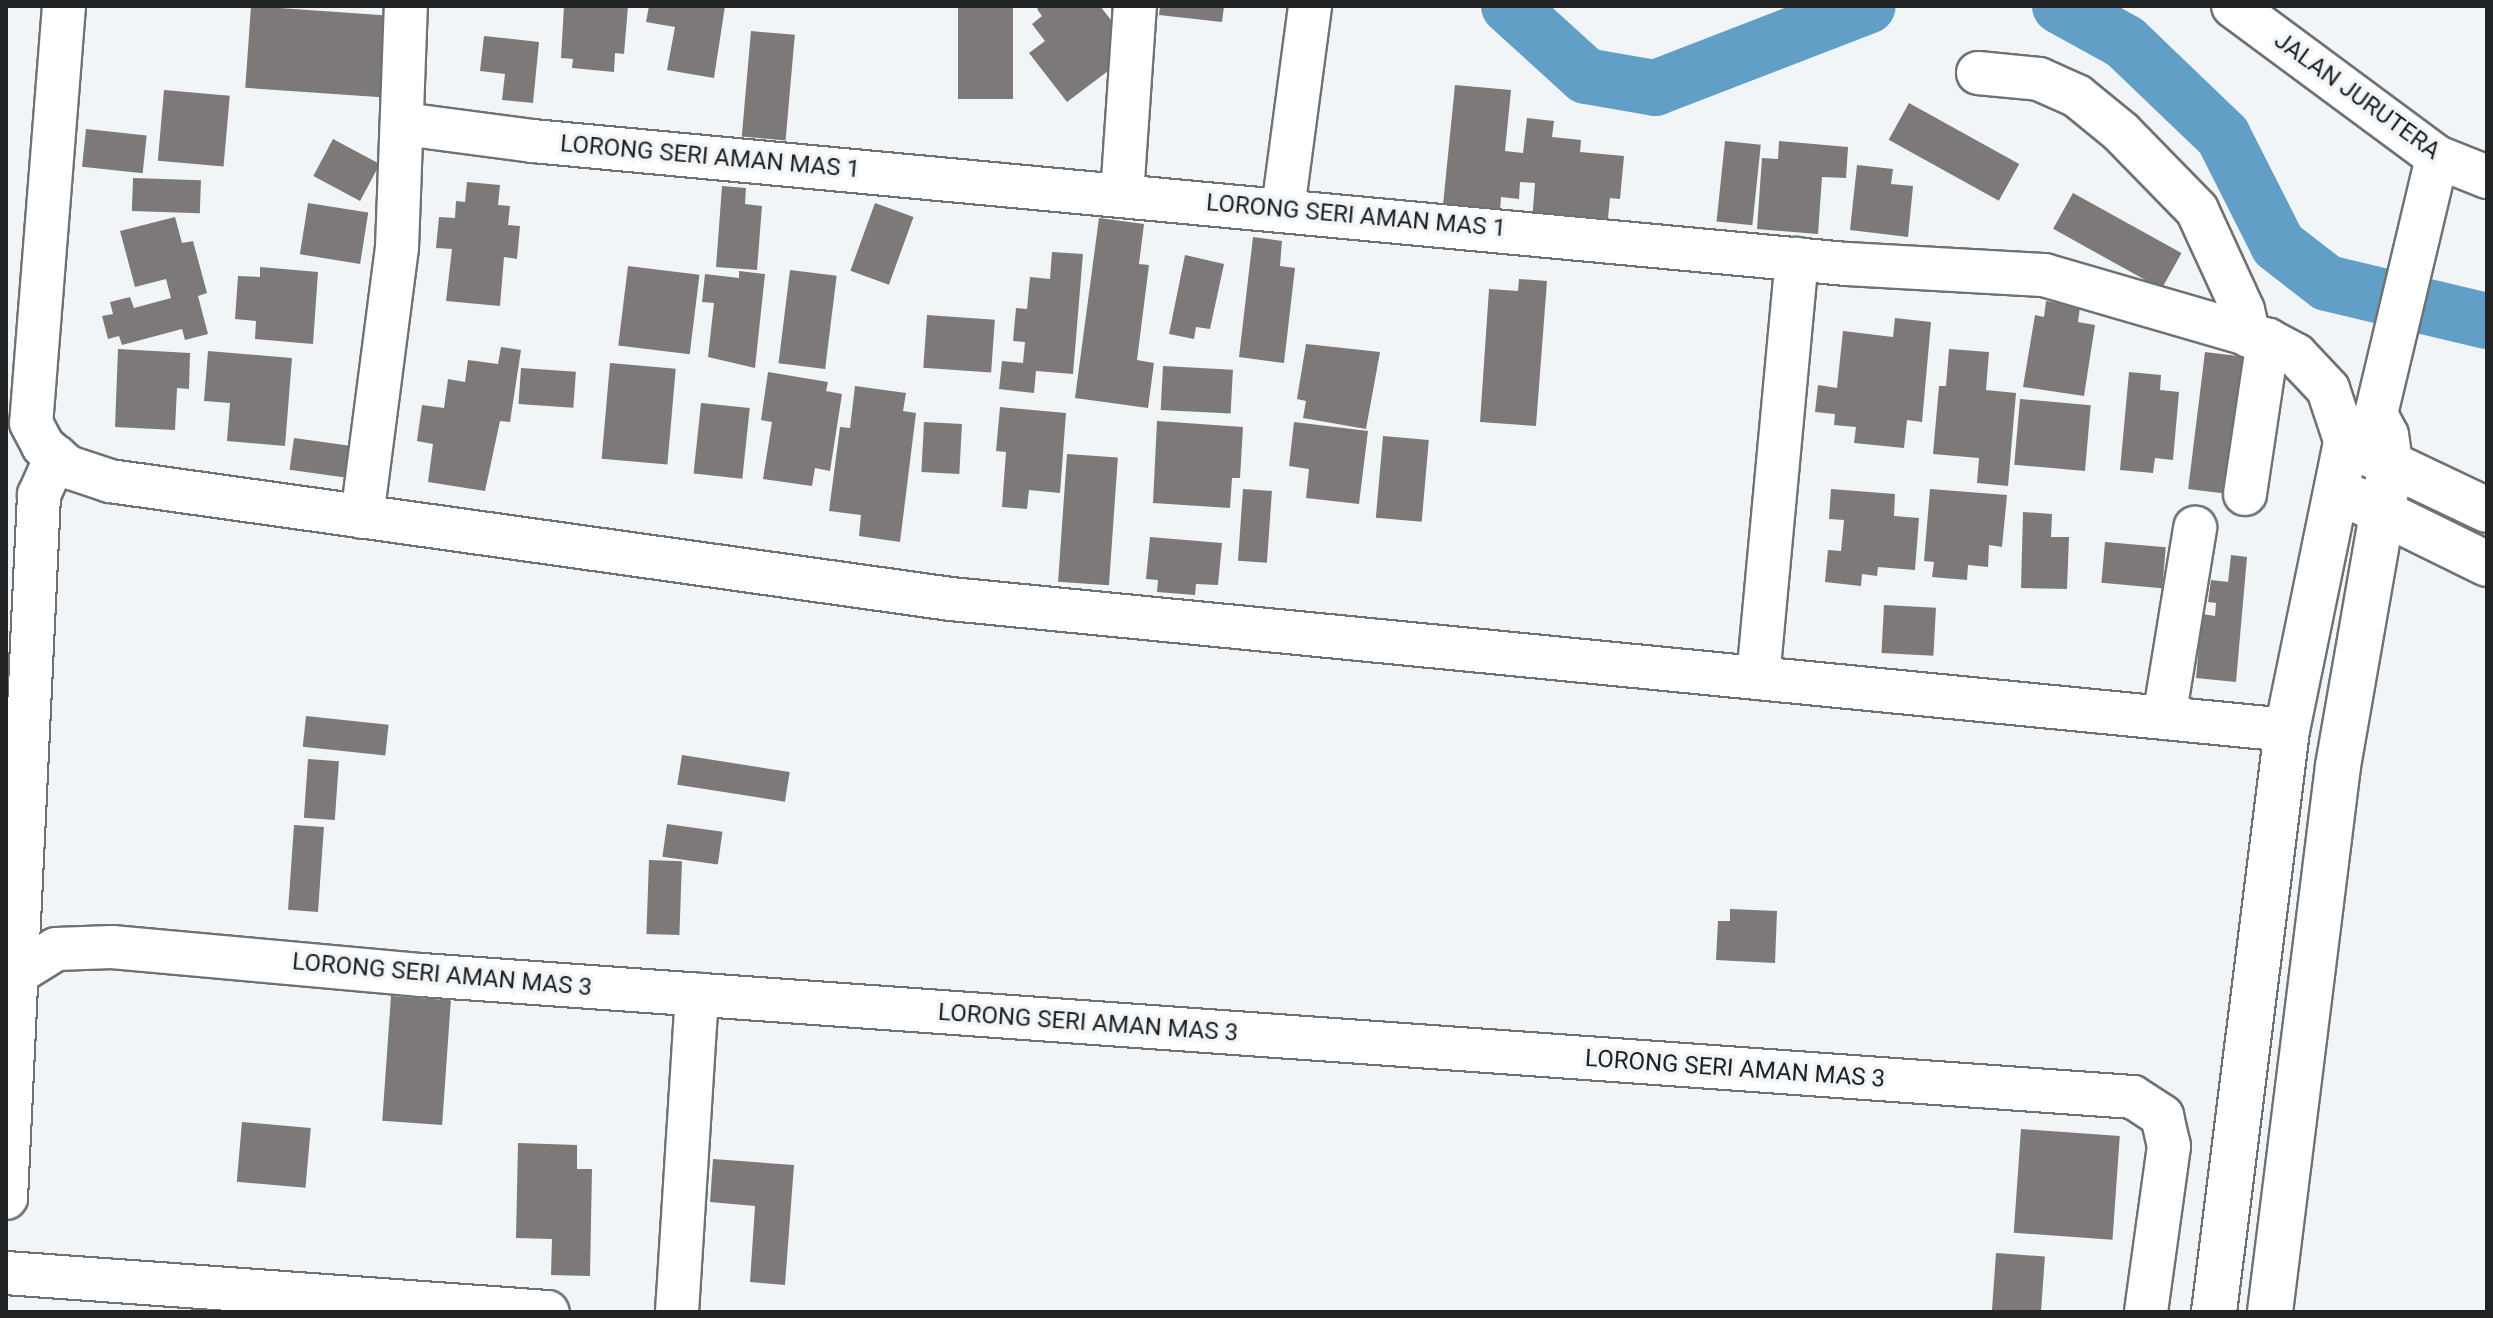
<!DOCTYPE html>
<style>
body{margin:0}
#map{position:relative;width:2493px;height:1318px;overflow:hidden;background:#f1f5f8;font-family:Roboto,sans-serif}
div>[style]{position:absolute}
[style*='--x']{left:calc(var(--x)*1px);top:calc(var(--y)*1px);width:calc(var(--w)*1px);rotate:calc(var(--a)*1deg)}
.river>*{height:56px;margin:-28px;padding:0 28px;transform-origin:28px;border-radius:28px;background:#629fc7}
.building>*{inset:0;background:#7d7978;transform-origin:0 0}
.roads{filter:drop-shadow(2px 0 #6f7274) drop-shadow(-2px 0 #6f7274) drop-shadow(0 2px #6f7274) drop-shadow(0 -2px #6f7274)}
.minor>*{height:42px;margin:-21px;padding:0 21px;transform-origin:21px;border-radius:21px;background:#fff}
.major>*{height:44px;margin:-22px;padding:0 22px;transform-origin:22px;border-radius:22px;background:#fff}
span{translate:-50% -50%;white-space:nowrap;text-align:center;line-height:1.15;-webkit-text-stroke:7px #f1f5f8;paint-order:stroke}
.street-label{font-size:24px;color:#212223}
.frame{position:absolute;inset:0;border:8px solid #212223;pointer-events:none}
</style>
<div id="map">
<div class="river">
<div style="--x:1509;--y:6;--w:104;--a:42.3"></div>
<div style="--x:1586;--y:76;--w:70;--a:9.9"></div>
<div style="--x:1655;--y:88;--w:228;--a:-21.1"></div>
<div style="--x:2060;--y:6;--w:74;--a:29"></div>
<div style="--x:2125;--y:42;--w:136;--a:43.8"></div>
<div style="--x:2223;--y:136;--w:122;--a:63.2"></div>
<div style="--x:2278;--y:245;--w:62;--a:37.8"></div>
<div style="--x:2327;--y:283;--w:164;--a:13.4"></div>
</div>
<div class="building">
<div style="left:251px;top:6px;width:140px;height:82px;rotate:4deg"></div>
<div style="clip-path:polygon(564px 6px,628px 6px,624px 54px,615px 53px,614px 72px,572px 68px,573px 59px,561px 58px)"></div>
<div style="clip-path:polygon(649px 6px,725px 6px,714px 78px,667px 70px,675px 27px,646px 22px)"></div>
<div style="left:958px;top:6px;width:55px;height:93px"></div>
<div style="clip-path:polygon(1041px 6px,1100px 6px,1125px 38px,1120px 62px,1067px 102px,1029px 53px,1045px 41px,1032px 24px,1042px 16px,1037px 9px)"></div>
<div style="clip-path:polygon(1160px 6px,1224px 6px,1222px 22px,1159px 15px)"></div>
<div style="left:751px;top:31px;width:44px;height:106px;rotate:5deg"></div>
<div style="clip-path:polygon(484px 36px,539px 42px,533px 103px,502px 100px,505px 74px,480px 71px)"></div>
<div style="clip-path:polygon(1455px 85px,1511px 90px,1505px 151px,1523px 153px,1527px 118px,1554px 121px,1552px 137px,1581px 140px,1580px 152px,1624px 156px,1620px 199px,1610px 198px,1607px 228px,1532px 221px,1535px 183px,1520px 182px,1519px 199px,1501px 197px,1500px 211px,1443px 205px)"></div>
<div style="left:164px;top:90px;width:66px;height:71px;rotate:5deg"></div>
<div style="left:1909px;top:103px;width:126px;height:42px;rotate:29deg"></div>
<div style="left:86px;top:129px;width:61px;height:38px;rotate:6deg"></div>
<div style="left:333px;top:139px;width:53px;height:42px;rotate:28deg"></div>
<div style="left:1725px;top:141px;width:36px;height:81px;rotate:6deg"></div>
<div style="clip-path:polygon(1779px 141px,1848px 147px,1846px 178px,1822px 177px,1818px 234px,1757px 229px,1762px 158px,1778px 159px)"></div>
<div style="clip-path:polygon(1857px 165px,1893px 169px,1891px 184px,1913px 186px,1908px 237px,1850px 230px)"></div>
<div style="left:133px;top:178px;width:68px;height:33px;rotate:2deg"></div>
<div style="clip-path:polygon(467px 182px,500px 185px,498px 205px,510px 206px,508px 225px,520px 226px,517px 259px,504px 257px,500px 306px,446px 301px,452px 249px,436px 248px,439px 217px,455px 218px,456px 201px,465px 202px)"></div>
<div style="clip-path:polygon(722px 186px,746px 188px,745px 204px,762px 206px,757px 270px,716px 267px)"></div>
<div style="left:2073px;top:193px;width:124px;height:41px;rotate:29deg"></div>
<div style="left:308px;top:203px;width:61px;height:52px;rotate:9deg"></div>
<div style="left:875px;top:203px;width:41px;height:72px;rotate:20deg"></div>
<div style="clip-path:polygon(175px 217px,182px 243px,193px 241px,207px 293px,198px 296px,208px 334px,185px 340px,182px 329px,122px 345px,119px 336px,108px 339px,102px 316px,113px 314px,110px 302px,130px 297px,134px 308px,171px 298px,166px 279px,135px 287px,120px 231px)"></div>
<div style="clip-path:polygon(1099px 218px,1144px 224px,1139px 264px,1149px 265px,1137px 360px,1154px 363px,1148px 408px,1075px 398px)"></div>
<div style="clip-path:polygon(1253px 237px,1282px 241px,1280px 266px,1295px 268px,1284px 363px,1239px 357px)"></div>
<div style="clip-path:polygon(1052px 252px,1083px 254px,1073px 374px,1036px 371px,1034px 393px,999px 389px,1002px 361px,1023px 363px,1025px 342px,1013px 341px,1016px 308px,1027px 309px,1030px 277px,1050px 279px)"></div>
<div style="clip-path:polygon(1185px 255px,1224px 264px,1210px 329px,1196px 327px,1194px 339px,1169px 334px)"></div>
<div style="left:628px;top:266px;width:72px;height:80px;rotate:7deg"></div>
<div style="clip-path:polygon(260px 267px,318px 272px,313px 344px,255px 339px,256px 321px,235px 319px,238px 276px,260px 277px)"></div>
<div style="left:790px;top:270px;width:47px;height:94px;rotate:7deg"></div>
<div style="clip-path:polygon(739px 271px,765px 274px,755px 368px,708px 357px,714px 303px,702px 302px,705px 274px,739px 278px)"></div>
<div style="clip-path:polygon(1519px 279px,1547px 281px,1536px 426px,1480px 422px,1489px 289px,1518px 291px)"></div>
<div style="clip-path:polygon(2046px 301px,2080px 307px,2078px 322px,2095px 325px,2084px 396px,2023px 387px,2035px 315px,2044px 317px)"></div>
<div style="left:927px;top:315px;width:68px;height:53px;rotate:4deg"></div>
<div style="clip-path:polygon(1895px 318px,1931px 322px,1922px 422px,1907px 420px,1904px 448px,1854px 443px,1856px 427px,1834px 425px,1835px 414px,1815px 412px,1818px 385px,1837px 388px,1843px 331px,1893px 337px)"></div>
<div style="clip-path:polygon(1306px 344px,1380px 352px,1366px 429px,1303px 418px,1306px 401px,1297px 399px)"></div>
<div style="clip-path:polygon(501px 347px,521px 350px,510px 422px,500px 421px,485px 491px,428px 482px,433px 444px,417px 441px,422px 405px,444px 408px,448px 379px,465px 382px,468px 360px,498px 364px)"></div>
<div style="clip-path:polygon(118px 349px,190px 353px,189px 389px,177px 388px,175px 430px,115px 427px)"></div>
<div style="clip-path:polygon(1949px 349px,1989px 352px,1986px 390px,2016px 393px,2008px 486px,1977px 483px,1979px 458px,1933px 454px,1939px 386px,1946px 386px)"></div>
<div style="clip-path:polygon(208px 351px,292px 358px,285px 446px,227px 441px,230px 403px,204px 401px)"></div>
<div style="left:2205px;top:352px;width:41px;height:138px;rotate:7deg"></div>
<div style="left:610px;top:363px;width:66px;height:96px;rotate:5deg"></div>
<div style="left:1163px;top:366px;width:70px;height:44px;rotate:3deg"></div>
<div style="left:521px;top:368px;width:55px;height:36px;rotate:4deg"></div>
<div style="clip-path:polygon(768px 372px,828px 382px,826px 391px,842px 394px,830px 471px,815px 468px,812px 486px,763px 479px,772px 422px,761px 420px)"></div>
<div style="clip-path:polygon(2129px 372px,2161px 375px,2160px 390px,2179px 392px,2173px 460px,2155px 458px,2153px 473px,2120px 470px)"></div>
<div style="clip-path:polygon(855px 386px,906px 393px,903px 411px,916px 413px,900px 542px,859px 536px,861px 515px,829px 511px,840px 427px,850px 428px)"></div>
<div style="left:2020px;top:399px;width:71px;height:66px;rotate:5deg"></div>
<div style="left:701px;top:403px;width:49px;height:71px;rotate:6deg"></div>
<div style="clip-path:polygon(1000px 407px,1066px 413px,1060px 493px,1029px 490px,1027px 509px,1002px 507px,1006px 452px,996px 451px)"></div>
<div style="clip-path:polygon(1157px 421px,1243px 427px,1240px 478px,1232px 478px,1230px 508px,1153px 503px)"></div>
<div style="left:924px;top:422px;width:38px;height:50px;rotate:3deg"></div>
<div style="clip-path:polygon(1294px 422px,1368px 431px,1359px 504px,1306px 498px,1309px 469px,1289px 466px)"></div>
<div style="left:1383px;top:436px;width:46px;height:82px;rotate:5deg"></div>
<div style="left:294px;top:438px;width:56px;height:32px;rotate:8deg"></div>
<div style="left:1067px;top:454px;width:51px;height:128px;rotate:4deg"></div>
<div style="left:1243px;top:489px;width:29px;height:72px;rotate:4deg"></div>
<div style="clip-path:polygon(1831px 489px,1895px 494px,1894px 516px,1919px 518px,1915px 570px,1878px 567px,1877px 576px,1862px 574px,1861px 586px,1825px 582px,1828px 550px,1841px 551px,1844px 520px,1829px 519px)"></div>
<div style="clip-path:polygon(1930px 489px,2007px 495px,2002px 547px,1989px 545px,1988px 567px,1968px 565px,1967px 580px,1932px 577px,1934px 562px,1924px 561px)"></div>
<div style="clip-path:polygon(2023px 512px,2052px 514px,2051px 537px,2069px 537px,2067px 589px,2021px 588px)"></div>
<div style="clip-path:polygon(1150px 537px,1222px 543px,1218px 585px,1196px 584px,1195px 595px,1157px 592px,1158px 580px,1146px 579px)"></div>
<div style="left:2105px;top:542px;width:61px;height:41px;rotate:5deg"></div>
<div style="clip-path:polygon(2231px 555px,2247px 557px,2236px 682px,2196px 678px,2202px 614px,2215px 616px,2216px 603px,2208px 602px,2211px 580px,2228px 582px)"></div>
<div style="left:1884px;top:605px;width:52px;height:48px;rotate:3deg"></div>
<div style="left:306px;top:716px;width:83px;height:31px;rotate:6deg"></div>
<div style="left:682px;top:755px;width:109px;height:30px;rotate:9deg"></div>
<div style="left:308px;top:759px;width:31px;height:59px;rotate:4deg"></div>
<div style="left:667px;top:824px;width:56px;height:33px;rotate:8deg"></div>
<div style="left:294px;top:825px;width:30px;height:85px;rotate:4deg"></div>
<div style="left:649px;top:860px;width:33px;height:74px;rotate:2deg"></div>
<div style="clip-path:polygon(1730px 909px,1777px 911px,1775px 963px,1716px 960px,1718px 921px,1730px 921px)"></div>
<div style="left:391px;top:996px;width:60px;height:125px;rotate:4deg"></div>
<div style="left:242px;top:1122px;width:69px;height:60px;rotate:5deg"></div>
<div style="left:2021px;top:1129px;width:99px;height:104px;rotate:4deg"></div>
<div style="clip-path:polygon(518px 1143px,577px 1145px,577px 1169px,592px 1169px,590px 1276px,551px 1275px,552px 1239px,516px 1238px)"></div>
<div style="clip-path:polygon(713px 1159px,794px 1165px,785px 1285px,750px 1282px,755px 1206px,710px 1202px)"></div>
<div style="left:1996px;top:1253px;width:49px;height:59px;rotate:4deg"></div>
</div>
<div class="roads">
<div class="minor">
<div style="--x:64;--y:6;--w:418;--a:94.5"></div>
<div style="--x:31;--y:423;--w:26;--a:62"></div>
<div style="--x:43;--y:446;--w:33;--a:40"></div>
<div style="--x:68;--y:467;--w:44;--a:18.4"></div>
<div style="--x:110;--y:481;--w:849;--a:7.99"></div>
<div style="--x:951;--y:599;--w:1342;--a:5.6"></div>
<div style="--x:2233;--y:6;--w:254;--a:36.5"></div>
<div style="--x:2437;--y:157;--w:54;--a:21.8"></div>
<div style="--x:1978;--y:73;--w:61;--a:5.6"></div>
<div style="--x:2039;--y:79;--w:42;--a:24.1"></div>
<div style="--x:2077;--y:96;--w:57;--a:39.3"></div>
<div style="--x:2121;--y:132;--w:109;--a:45.7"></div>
<div style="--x:2197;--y:210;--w:110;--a:65.3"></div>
<div style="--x:2243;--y:310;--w:27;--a:77"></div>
<div style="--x:404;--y:124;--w:130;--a:7.5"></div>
<div style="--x:533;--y:141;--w:1319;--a:5.35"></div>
<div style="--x:1846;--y:264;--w:198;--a:3.2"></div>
<div style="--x:2044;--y:275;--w:233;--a:16.2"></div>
<div style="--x:2268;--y:340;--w:32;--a:28"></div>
<div style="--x:2296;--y:355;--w:47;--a:46.7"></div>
<div style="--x:2328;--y:389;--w:57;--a:71.6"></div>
<div style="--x:1122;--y:195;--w:189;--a:-86.1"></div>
<div style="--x:1283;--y:209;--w:205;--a:-82.4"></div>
<div style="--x:2391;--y:463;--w:28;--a:-98"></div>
<div style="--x:2387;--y:435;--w:24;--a:-118"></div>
<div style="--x:2376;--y:414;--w:264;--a:-76.6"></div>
<div style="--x:2245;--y:494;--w:156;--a:-81.5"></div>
<div style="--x:362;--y:517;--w:271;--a:-82.6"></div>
<div style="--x:397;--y:248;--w:242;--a:-87.9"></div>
<div style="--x:1758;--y:678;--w:421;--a:-84.7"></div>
<div style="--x:2164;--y:718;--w:193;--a:-80.7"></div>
<div style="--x:16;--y:974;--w:47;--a:-32"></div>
<div style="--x:56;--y:949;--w:56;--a:-2"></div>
<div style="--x:112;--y:947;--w:311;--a:5.2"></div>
<div style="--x:422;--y:975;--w:1715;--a:4.08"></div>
<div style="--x:2133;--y:1097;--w:35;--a:33"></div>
<div style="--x:2162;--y:1116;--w:31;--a:77"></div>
<div style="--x:2169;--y:1146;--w:168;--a:97.9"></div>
<div style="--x:6;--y:1198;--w:704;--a:-87.31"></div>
<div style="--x:39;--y:495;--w:42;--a:-65.9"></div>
<div style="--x:6;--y:1273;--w:543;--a:4.12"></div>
<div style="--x:677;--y:1312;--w:318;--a:-86.4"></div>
</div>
<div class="major">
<div style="--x:2355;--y:499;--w:147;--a:26.2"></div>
<div style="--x:2214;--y:1312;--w:587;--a:-82.85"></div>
<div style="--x:2287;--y:730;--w:293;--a:-78.4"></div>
<div style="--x:2346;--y:443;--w:156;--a:25.4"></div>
<div style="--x:2270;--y:1312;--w:550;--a:-82.9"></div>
<div style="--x:2338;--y:766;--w:308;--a:-80.1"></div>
</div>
</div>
<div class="street-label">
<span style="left:2357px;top:96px;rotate:36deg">JALAN JURUTERA</span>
<span style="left:710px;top:157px;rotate:5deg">LORONG SERI AMAN MAS 1</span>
<span style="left:1356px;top:216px;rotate:5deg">LORONG SERI AMAN MAS 1</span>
<span style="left:442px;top:975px;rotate:5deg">LORONG SERI AMAN MAS 3</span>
<span style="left:1088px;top:1023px;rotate:4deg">LORONG SERI AMAN MAS 3</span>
<span style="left:1735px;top:1069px;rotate:4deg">LORONG SERI AMAN MAS 3</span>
</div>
<div class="frame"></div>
</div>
